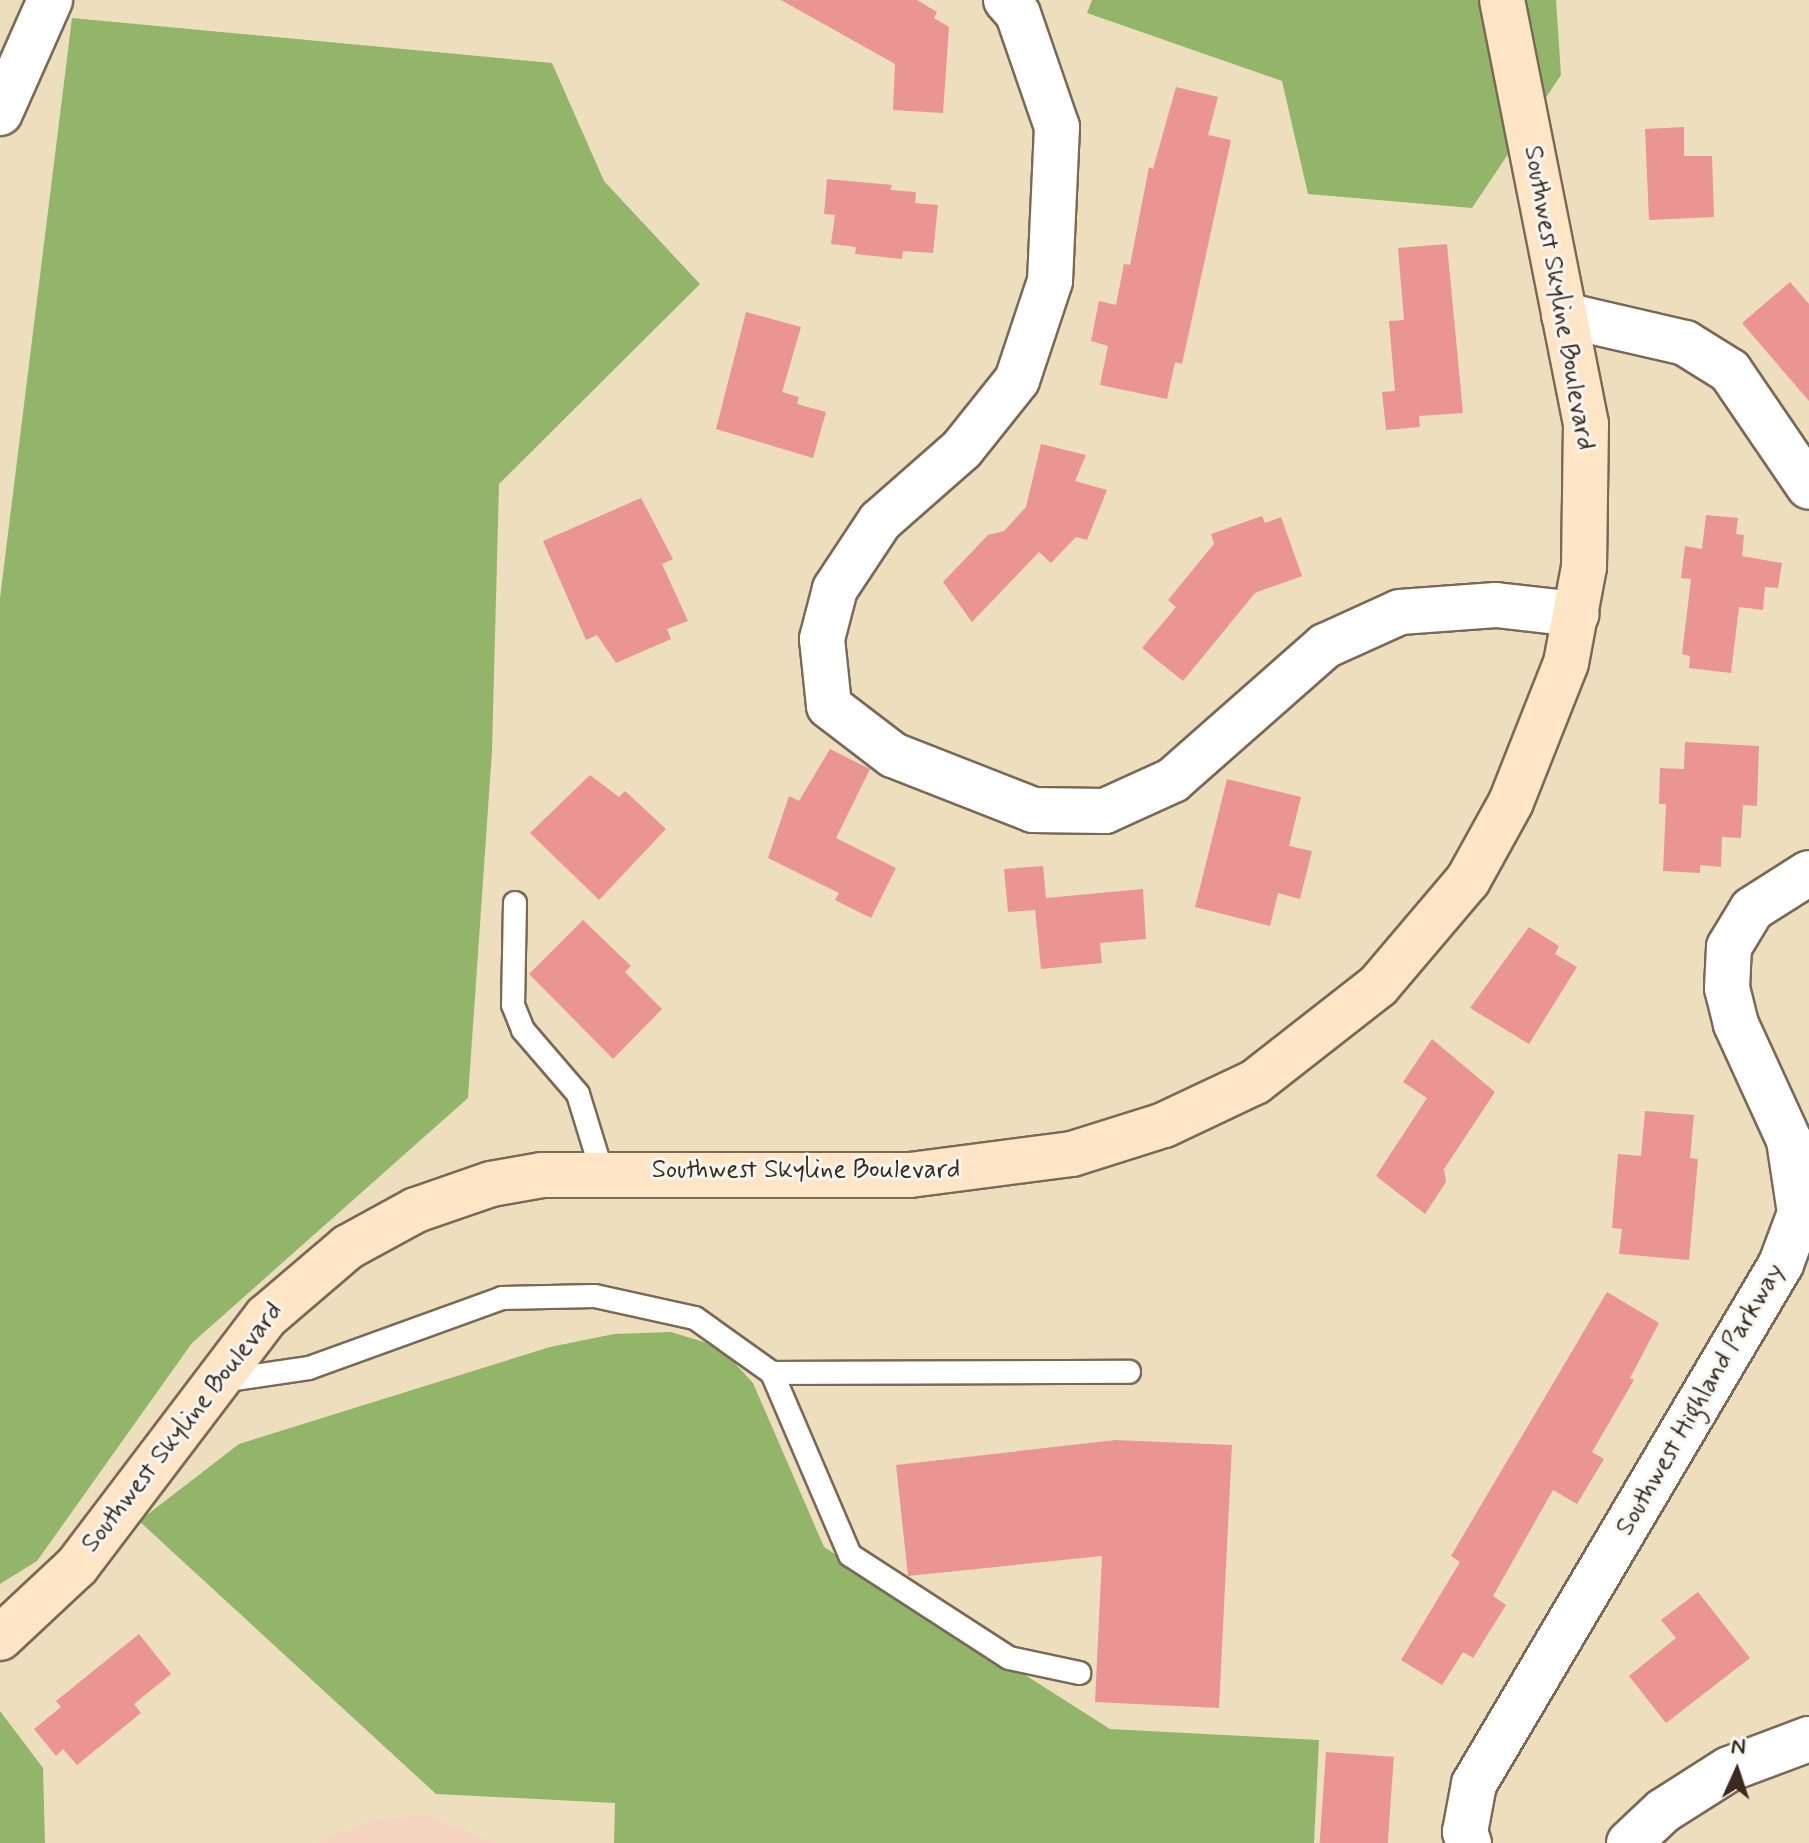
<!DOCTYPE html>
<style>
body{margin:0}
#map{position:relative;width:1809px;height:1843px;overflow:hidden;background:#eddfbe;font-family:Mynerve,sans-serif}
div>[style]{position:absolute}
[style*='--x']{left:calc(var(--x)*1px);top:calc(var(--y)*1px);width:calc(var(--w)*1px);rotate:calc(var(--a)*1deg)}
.built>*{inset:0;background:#f4d3c0}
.forest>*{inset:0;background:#92b569}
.building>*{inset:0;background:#ea9493;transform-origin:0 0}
.roads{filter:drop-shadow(2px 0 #796956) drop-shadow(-2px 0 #796956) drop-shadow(0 2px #796956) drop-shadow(0 -2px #796956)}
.lane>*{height:22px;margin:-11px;padding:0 11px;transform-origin:11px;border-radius:11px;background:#fff}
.street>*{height:44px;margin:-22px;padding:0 22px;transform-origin:22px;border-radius:22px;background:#fff}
.secondary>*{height:44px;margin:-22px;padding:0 22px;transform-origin:22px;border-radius:22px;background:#fde5c5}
span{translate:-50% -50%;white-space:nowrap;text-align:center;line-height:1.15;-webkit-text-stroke:6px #f6f6f2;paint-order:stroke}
.street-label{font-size:26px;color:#3b2a1e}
.north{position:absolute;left:1697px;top:1731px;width:80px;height:80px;-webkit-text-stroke:6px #f6f6f2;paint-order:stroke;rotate:3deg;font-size:22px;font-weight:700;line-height:32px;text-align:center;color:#3b2a1e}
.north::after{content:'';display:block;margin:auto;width:28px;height:36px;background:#3b2a1e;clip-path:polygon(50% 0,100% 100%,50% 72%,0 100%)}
</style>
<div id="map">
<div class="built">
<div style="clip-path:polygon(426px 1815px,497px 1843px,317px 1843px,368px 1821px)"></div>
</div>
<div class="forest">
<div style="clip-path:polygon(1092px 0,1556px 0,1561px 75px,1472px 208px,1308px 194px,1282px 81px,1087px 13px)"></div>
<div style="clip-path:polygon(72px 18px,552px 63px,604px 181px,700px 284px,499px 484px,492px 751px,468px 1098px,192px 1343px,37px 1561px,0 1584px,0 598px)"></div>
<div style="clip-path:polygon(671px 1332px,720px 1347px,753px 1383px,824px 1547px,1110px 1729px,1319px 1740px,1314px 1843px,614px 1843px,615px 1803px,436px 1794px,139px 1521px,239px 1444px,550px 1347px,614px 1334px)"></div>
<div style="clip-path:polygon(0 1711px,43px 1768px,45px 1843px,0 1843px)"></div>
</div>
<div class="building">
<div style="clip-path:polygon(781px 0,917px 0,937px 12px,934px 18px,949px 27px,943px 113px,893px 110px,895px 64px)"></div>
<div style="clip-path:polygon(1176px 87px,1218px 97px,1208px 135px,1231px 140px,1182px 364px,1175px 362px,1167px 399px,1100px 385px,1108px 346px,1091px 341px,1099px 301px,1116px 305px,1124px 264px,1130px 265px,1149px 167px,1153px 169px)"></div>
<div style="clip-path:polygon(1684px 127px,1684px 156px,1712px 156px,1714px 217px,1649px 220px,1645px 129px)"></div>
<div style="clip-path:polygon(827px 179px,892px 185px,890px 190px,916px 192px,915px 203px,938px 205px,933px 253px,903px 251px,902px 259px,855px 254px,856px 247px,831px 244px,835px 215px,824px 214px)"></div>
<div style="clip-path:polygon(1447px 244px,1463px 413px,1419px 416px,1420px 427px,1386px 430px,1382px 392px,1395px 391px,1389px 321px,1404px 320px,1398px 248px)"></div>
<div style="clip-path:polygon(1790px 282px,1809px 304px,1809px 401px,1742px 323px)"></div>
<div style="clip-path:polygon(746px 312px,801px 327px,782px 392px,799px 397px,797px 404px,826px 412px,813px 458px,716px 429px)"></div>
<div style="clip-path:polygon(1041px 444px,1086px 455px,1075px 481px,1107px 490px,1087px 540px,1076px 537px,1051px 563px,1039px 552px,972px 622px,943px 582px,988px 535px,1004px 531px,1026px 507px)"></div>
<div style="clip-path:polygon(641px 498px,673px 559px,662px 564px,688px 621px,667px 629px,671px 639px,616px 663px,597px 635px,586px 640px,543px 541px)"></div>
<div style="clip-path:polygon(1706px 515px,1738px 518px,1736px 534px,1744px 535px,1742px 556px,1782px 563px,1778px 588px,1765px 587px,1763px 610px,1739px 607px,1731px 673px,1689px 668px,1690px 656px,1682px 654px,1691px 579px,1681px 578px,1685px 546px,1702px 549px)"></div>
<div style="clip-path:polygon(1262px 516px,1265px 523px,1281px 517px,1302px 576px,1255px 593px,1183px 681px,1142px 648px,1176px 607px,1168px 600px,1214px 544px,1211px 534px)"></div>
<div style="clip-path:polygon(1685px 742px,1759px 746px,1757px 806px,1743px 805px,1741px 838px,1722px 837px,1721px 867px,1700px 865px,1700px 873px,1663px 871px,1666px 804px,1659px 804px,1660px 768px,1684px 769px)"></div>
<div style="clip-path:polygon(830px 749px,870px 769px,836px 838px,896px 868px,871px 918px,835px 900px,839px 893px,768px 858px,789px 796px,799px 801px)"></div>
<div style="clip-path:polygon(590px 775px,619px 797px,625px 791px,666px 829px,599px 900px,530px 833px)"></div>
<div style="clip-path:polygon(1227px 779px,1301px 797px,1289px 846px,1312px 851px,1300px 899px,1278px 893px,1270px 926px,1195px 907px)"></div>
<div style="clip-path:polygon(1043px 866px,1046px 898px,1143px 889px,1146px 939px,1100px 943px,1102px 963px,1041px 969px,1035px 910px,1008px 912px,1004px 869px)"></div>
<div style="clip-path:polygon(583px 920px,631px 966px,625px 972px,662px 1009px,613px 1059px,529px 974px)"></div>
<div style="clip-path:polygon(1529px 927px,1559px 946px,1555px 954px,1577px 967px,1529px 1044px,1470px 1008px)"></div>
<div style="clip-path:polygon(1432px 1039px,1495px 1092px,1444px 1169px,1446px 1182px,1425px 1214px,1376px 1176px,1427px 1098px,1403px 1082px)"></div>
<div style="clip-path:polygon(1645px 1111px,1694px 1115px,1690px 1158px,1698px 1159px,1689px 1260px,1619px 1254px,1622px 1229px,1612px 1228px,1618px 1154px,1641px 1156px)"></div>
<div style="clip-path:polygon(1607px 1292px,1659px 1323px,1630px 1378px,1634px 1380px,1592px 1452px,1604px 1459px,1577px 1504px,1553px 1490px,1493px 1596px,1506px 1605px,1473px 1658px,1463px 1652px,1442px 1685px,1401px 1660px,1460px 1562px,1451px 1556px)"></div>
<div style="clip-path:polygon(1116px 1440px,1232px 1445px,1219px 1708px,1095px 1702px,1102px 1556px,908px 1576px,896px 1465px)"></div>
<div style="clip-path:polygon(1698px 1592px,1750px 1658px,1666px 1723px,1629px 1676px,1676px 1638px,1661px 1620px)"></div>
<div style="clip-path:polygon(139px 1634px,171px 1674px,134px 1704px,141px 1713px,77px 1765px,63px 1749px,56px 1756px,34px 1729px,61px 1707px,56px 1701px)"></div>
<div style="left:1326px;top:1752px;width:68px;height:91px;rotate:4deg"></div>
</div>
<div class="roads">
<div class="lane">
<div style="--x:515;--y:903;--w:102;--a:91.1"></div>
<div style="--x:513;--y:1005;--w:27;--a:68"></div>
<div style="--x:523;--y:1030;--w:84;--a:49.3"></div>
<div style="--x:578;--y:1094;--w:82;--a:72.9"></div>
<div style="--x:772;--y:1373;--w:198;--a:66.8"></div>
<div style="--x:850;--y:1555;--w:189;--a:32.9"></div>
<div style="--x:1009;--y:1658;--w:72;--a:12.1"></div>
<div style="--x:221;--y:1381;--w:89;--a:-8.4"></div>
<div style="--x:309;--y:1368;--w:205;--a:-19.9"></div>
<div style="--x:502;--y:1298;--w:93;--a:-1.2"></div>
<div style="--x:595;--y:1296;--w:102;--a:12.4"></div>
<div style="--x:695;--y:1318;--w:95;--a:35.5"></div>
<div style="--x:772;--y:1373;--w:357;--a:-0.2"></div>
</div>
<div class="street">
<div style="--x:1006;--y:0;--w:18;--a:49"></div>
<div style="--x:1018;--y:14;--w:120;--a:71"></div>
<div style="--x:1057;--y:127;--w:154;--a:92.6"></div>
<div style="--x:1050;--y:281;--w:104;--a:108.4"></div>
<div style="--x:1017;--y:380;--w:88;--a:128.6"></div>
<div style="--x:962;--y:449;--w:109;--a:138.7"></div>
<div style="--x:880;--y:521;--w:82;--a:123.5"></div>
<div style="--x:835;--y:589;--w:52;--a:104.6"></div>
<div style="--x:822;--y:639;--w:67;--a:84"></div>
<div style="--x:829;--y:706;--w:81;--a:37.4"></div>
<div style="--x:893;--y:755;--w:150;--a:21.4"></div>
<div style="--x:1033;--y:810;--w:72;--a:0.8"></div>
<div style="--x:1105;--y:811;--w:75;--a:-24.5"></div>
<div style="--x:1173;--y:780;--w:203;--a:-41.4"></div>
<div style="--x:1325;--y:646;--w:82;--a:-24.4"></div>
<div style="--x:1400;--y:612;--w:96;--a:-4.2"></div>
<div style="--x:1496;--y:605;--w:81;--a:6.4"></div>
<div style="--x:0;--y:113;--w:124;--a:-66.1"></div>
<div style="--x:1564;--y:315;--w:124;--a:13"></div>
<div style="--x:1685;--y:343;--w:53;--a:31.9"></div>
<div style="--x:1730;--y:371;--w:140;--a:55.7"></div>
<div style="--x:1469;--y:1843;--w:12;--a:-110"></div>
<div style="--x:1465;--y:1832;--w:49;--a:-79.4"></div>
<div style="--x:1474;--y:1784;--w:604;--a:-59.44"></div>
<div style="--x:1781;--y:1264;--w:54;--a:-69.6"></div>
<div style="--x:1800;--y:1213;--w:74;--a:-98.6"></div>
<div style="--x:1789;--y:1140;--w:128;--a:-114.6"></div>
<div style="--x:1736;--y:1024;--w:37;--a:-104"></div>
<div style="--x:1727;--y:988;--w:41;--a:-87.2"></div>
<div style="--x:1729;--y:947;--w:44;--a:-58.8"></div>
<div style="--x:1752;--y:909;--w:67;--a:-32.3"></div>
<div style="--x:1629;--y:1843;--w:47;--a:-43.3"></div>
<div style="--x:1663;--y:1811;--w:78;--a:-32.5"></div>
<div style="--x:1729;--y:1769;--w:85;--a:-20.6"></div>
</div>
<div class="secondary">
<div style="--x:0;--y:1638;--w:105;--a:-43.1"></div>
<div style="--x:77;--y:1566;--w:313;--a:-52.8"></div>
<div style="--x:266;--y:1317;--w:108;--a:-40.5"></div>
<div style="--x:348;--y:1247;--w:77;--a:-28.6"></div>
<div style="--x:416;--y:1210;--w:79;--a:-19.1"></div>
<div style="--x:491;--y:1184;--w:52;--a:-10"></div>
<div style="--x:542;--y:1175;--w:368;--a:0"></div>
<div style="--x:910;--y:1175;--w:163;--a:-7.4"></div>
<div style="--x:1072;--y:1154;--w:96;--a:-17.5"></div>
<div style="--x:1164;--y:1125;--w:101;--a:-25.3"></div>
<div style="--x:1255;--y:1082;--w:156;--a:-38"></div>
<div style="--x:1378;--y:986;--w:139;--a:-49.7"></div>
<div style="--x:1468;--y:880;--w:89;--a:-61.1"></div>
<div style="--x:1511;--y:802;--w:149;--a:-68.4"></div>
<div style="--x:1566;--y:663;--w:98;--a:-79.4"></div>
<div style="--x:1584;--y:567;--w:143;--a:-89.2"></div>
<div style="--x:1586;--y:424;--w:432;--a:-101.2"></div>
</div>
</div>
<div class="street-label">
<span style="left:1558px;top:298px;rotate:80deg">Southwest Skyline Boulevard</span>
<span style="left:806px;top:1171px">Southwest Skyline Boulevard</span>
<span style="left:1701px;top:1400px;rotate:-60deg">Southwest Highland Parkway</span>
<span style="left:183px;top:1428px;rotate:-52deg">Southwest Skyline Boulevard</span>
</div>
<div class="north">N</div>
</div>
